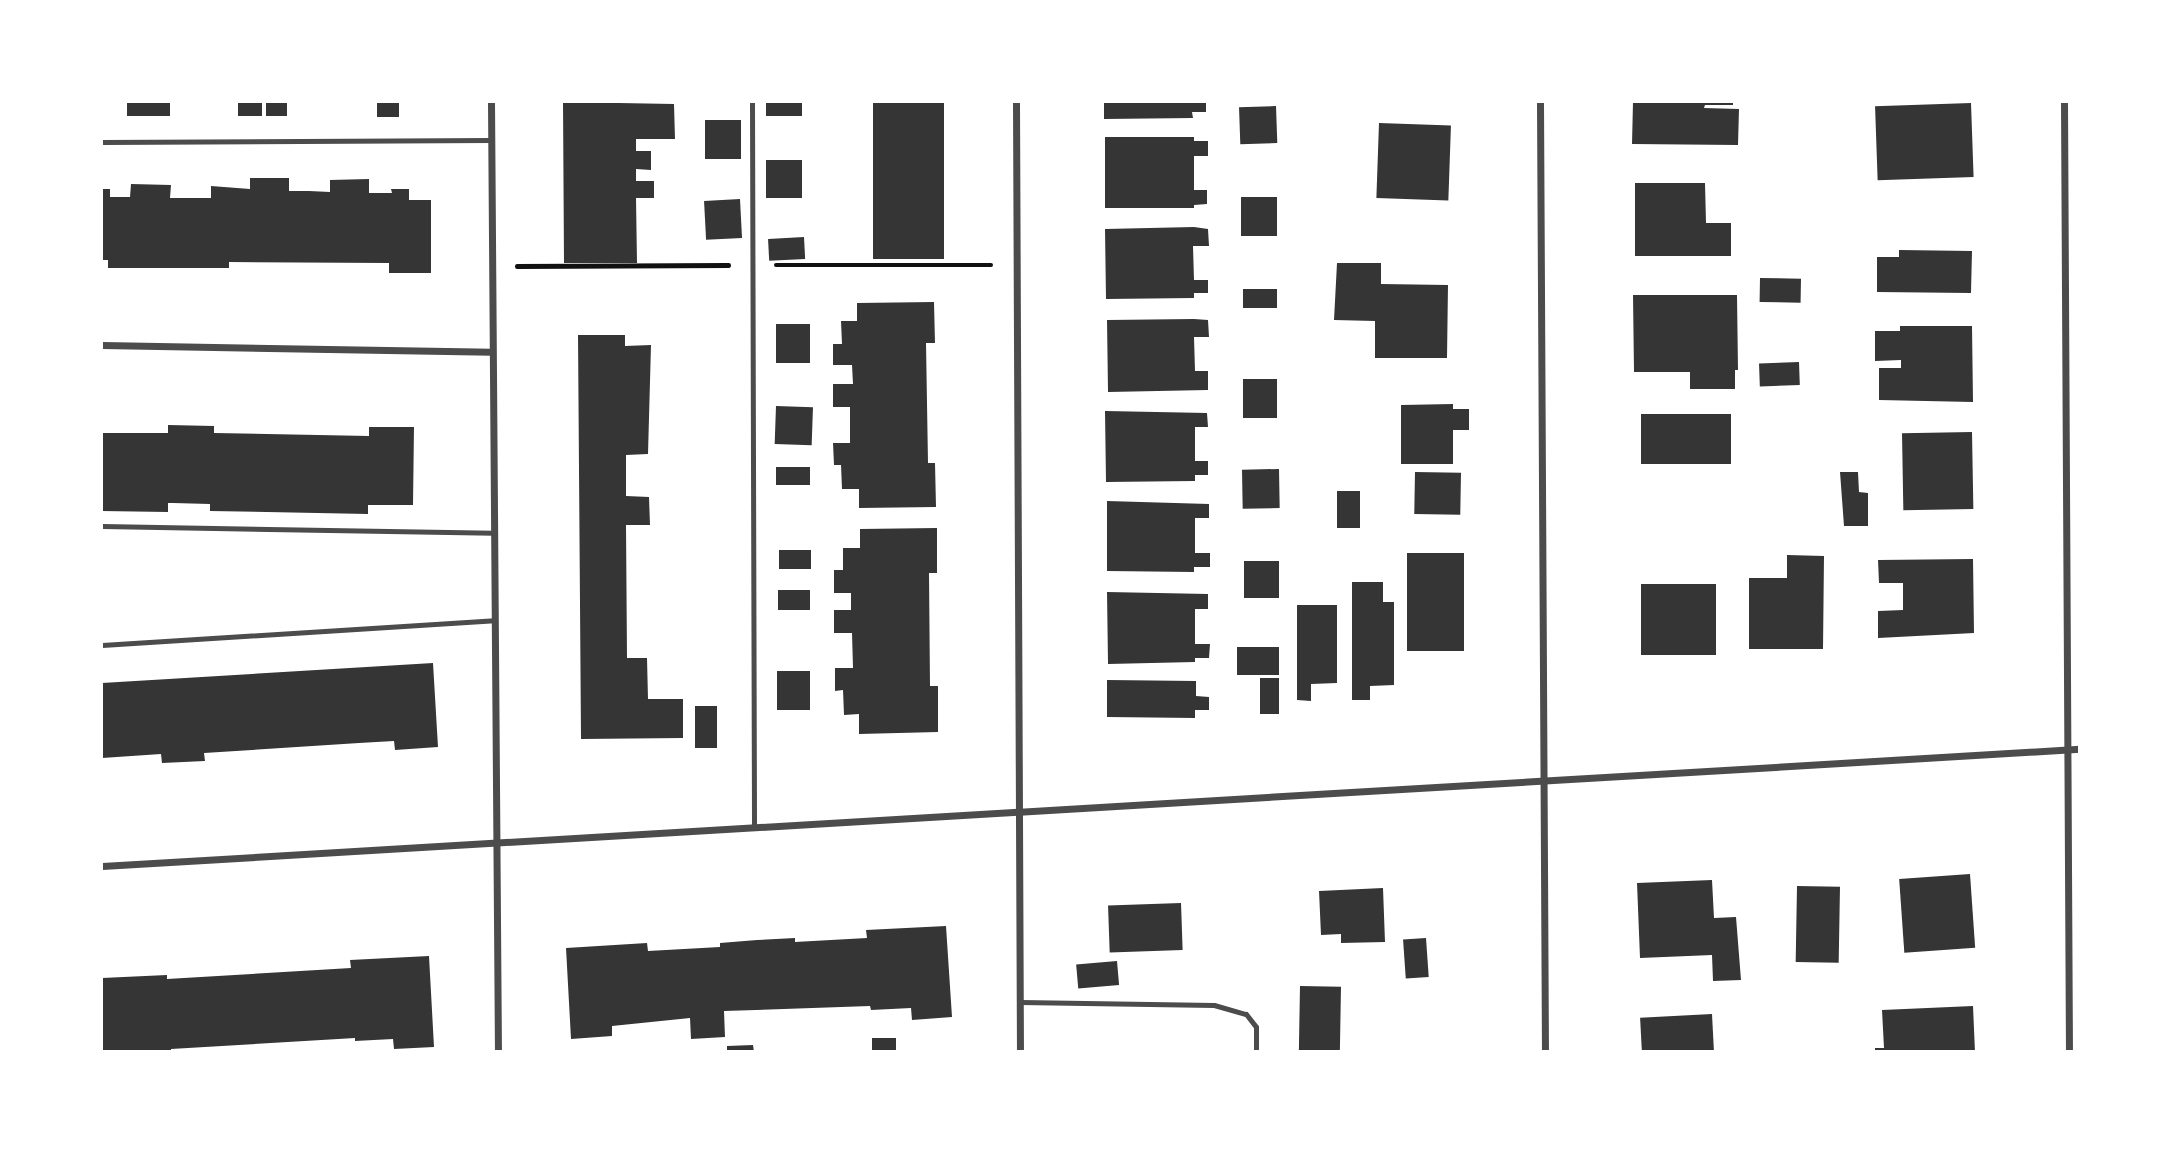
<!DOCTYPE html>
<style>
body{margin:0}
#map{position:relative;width:2181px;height:1153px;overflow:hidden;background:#fff;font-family:Mulish,sans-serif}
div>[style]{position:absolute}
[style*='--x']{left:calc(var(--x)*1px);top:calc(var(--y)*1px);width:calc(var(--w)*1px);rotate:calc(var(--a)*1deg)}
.building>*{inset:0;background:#353535;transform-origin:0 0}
.path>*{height:4.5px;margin:-2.25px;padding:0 2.25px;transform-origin:2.25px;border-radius:2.25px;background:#111}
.service>*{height:5px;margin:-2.5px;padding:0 2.5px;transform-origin:2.5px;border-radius:2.5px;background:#4c4c4c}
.minor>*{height:7px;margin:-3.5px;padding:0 3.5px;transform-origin:3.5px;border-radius:3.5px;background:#4c4c4c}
span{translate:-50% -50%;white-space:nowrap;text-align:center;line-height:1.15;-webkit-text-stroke:7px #fff;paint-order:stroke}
.frame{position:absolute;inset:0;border:103px solid #fff;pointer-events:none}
</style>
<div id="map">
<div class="building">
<div style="left:127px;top:102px;width:43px;height:14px"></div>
<div style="left:238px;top:102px;width:24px;height:14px"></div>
<div style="left:266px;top:102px;width:21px;height:14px"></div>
<div style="left:377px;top:102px;width:22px;height:15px"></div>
<div style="clip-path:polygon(563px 102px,674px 104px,675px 139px,636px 139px,636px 151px,651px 151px,651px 170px,636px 169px,636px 181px,654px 181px,654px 198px,636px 198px,637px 263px,564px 263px)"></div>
<div style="left:766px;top:102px;width:36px;height:14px"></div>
<div style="left:873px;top:102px;width:71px;height:157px"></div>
<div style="clip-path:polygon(1104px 102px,1206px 102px,1206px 112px,1192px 112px,1193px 118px,1104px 119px)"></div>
<div style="clip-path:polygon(1633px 102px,1733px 102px,1733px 105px,1705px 105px,1704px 108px,1739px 109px,1738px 145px,1632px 144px)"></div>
<div style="left:1971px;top:103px;width:74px;height:96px;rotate:88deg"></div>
<div style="left:1276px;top:106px;width:37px;height:37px;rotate:88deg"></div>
<div style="left:705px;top:120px;width:36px;height:39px"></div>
<div style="left:1379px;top:123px;width:72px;height:75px;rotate:2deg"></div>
<div style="clip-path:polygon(1105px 137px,1194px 137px,1194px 141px,1208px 141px,1208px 156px,1194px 156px,1194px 190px,1207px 190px,1207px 204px,1194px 205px,1194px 208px,1105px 208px)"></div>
<div style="left:766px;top:160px;width:36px;height:38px"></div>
<div style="clip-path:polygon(250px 178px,289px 178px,289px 191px,309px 191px,330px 192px,330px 180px,369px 179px,369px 193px,392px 193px,391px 189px,409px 189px,409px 200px,431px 200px,431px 273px,389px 273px,389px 263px,229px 262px,229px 268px,108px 268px,108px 260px,102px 260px,102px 189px,110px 189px,110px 197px,130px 197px,131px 184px,171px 185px,170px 198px,211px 198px,211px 186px,250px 189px)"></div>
<div style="clip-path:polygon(1635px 183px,1705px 183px,1706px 223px,1731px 223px,1731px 256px,1635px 256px)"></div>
<div style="left:1241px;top:197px;width:36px;height:39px"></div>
<div style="left:740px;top:199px;width:39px;height:36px;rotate:87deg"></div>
<div style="clip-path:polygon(1194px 227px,1208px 229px,1209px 246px,1193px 246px,1194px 280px,1208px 280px,1208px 293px,1194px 293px,1194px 298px,1106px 299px,1105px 229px)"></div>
<div style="left:804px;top:237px;width:22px;height:36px;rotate:87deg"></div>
<div style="clip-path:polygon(1899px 250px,1972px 251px,1971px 293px,1877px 292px,1877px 257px,1899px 257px)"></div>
<div style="clip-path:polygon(1337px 263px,1381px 263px,1381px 284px,1448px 285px,1447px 358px,1375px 358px,1375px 321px,1334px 320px)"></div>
<div style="left:1760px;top:278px;width:41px;height:24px;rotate:1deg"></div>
<div style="left:1243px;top:289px;width:34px;height:19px"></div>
<div style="clip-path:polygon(1633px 295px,1737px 295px,1738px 370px,1735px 370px,1735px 389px,1690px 389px,1690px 372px,1634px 372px)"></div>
<div style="clip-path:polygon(934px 302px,935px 343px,926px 343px,928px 463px,935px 463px,936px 507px,859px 508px,859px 489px,842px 489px,841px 465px,834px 465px,833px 443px,850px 443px,850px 407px,833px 407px,833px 384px,853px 384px,852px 365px,833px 365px,833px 344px,842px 344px,841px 321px,857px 321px,857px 303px)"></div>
<div style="clip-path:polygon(1194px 319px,1208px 320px,1209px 337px,1194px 337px,1195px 371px,1208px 371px,1208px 390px,1108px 392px,1107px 320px)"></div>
<div style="left:776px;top:324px;width:34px;height:39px"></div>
<div style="clip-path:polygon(1900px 326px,1972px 326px,1973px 402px,1879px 400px,1879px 368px,1901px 368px,1901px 360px,1875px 361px,1875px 331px,1900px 331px)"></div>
<div style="clip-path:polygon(578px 335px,625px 335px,625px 346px,651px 345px,648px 454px,626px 455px,626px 496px,649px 497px,650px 525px,626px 525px,627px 658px,647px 658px,648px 699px,683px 699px,683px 738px,581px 739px)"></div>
<div style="left:1799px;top:362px;width:23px;height:40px;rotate:88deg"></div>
<div style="left:1277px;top:379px;width:39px;height:34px;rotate:90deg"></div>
<div style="clip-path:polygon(1453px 404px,1453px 409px,1469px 409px,1469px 430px,1453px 430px,1453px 464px,1401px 464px,1401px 405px)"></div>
<div style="left:776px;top:406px;width:37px;height:38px;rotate:2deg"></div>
<div style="clip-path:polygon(1105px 411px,1207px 413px,1208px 427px,1195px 427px,1195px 461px,1208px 461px,1208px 475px,1195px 475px,1195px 481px,1106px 482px)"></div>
<div style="left:1641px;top:414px;width:90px;height:50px"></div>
<div style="clip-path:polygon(168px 425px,214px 426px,214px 433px,369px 436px,369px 427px,414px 427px,413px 505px,368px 505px,368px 514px,210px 511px,210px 504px,173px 503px,168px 503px,168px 512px,102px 511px,102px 433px,168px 433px)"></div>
<div style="left:1972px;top:432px;width:77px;height:70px;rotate:89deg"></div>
<div style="left:776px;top:467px;width:34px;height:18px"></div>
<div style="left:1279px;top:469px;width:39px;height:37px;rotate:89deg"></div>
<div style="left:1415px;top:472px;width:46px;height:42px;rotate:1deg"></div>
<div style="clip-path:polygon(1840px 472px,1858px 472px,1859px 492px,1868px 493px,1868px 526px,1844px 526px)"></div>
<div style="left:1337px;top:491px;width:23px;height:37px"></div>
<div style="clip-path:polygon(1107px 501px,1209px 504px,1209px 518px,1195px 518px,1195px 553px,1210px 553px,1210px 567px,1194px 567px,1194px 572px,1107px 571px)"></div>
<div style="clip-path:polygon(937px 528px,937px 573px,929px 573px,930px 686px,938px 686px,938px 732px,859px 734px,859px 714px,844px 715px,843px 690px,835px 691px,835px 668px,853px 668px,852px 633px,834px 633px,834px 610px,851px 610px,851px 593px,834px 593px,834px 570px,843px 570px,843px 548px,860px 548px,860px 529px)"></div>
<div style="left:811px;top:550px;width:19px;height:32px;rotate:90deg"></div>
<div style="left:1407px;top:553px;width:57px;height:98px"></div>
<div style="clip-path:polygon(1787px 555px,1824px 556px,1823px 649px,1749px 649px,1749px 578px,1787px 578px)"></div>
<div style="clip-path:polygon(1973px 559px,1974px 633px,1878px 638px,1878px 611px,1903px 610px,1903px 583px,1879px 583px,1878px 560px)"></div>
<div style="left:1244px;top:561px;width:35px;height:37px"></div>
<div style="clip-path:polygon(1352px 582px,1383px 582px,1383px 602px,1394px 602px,1394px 685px,1370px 686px,1370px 700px,1352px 700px)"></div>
<div style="left:1641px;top:584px;width:75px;height:71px"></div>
<div style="left:778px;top:590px;width:32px;height:20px"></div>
<div style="clip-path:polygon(1107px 592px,1208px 594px,1208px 609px,1195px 609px,1195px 644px,1210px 644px,1209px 658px,1195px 658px,1195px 662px,1108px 664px)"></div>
<div style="clip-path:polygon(1297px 605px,1337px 605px,1337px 683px,1311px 684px,1311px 701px,1297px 700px)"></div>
<div style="left:1237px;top:647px;width:42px;height:28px"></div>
<div style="clip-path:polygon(433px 663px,438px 747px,395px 750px,394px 741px,359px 743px,204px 753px,205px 761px,162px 763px,161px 754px,102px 758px,102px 683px)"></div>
<div style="left:777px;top:671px;width:33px;height:39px"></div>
<div style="left:1260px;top:678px;width:19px;height:36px"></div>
<div style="clip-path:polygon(1107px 680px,1196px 681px,1196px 696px,1209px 697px,1209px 710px,1195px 710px,1195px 718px,1107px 717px)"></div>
<div style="left:695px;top:706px;width:22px;height:42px"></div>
<div style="left:1970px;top:874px;width:74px;height:71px;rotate:86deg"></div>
<div style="clip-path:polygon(1712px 880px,1714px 918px,1736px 917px,1741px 980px,1713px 981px,1712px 955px,1640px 958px,1637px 883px)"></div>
<div style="left:1797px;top:886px;width:43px;height:76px;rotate:1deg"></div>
<div style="clip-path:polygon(1383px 888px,1385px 942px,1341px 943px,1341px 934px,1321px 935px,1319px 891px)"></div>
<div style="left:1181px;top:903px;width:47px;height:73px;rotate:88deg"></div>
<div style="clip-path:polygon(946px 926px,952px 1017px,912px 1020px,911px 1008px,871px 1010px,870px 1006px,724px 1011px,725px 1037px,691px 1039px,690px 1018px,612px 1026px,612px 1036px,571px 1039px,566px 948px,647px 943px,648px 951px,720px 947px,720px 943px,757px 940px,795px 938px,795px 942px,867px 938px,866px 930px)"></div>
<div style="left:1426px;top:938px;width:39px;height:23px;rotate:86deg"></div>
<div style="clip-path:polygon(429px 956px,434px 1047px,394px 1049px,393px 1039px,355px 1041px,355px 1038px,171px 1049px,171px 1052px,102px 1052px,102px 978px,167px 975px,167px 979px,351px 968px,350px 960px)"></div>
<div style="left:1117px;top:961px;width:24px;height:41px;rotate:85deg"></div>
<div style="left:1300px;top:986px;width:41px;height:66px;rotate:1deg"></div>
<div style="clip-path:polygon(1973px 1006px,1975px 1052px,1875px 1052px,1875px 1048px,1884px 1048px,1882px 1010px)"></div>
<div style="left:1712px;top:1014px;width:38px;height:72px;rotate:87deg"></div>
<div style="left:896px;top:1038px;width:14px;height:24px;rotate:90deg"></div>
<div style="clip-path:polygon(753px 1045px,754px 1052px,727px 1052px,727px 1046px)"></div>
</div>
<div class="path">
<div style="--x:776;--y:265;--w:215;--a:0"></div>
<div style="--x:517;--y:266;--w:211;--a:-0.3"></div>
</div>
<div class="service">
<div style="--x:752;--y:102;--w:725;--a:89.84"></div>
<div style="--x:102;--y:142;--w:389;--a:-0.3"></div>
<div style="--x:102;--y:526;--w:391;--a:1"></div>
<div style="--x:102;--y:645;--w:393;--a:-3.6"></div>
<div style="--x:1020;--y:1002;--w:194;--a:0.9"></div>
<div style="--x:1214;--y:1005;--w:33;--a:16"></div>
<div style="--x:1246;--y:1014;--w:16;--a:52"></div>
<div style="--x:1256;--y:1027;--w:25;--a:90"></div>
</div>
<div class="minor">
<div style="--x:491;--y:102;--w:950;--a:89.58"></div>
<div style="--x:1016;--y:102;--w:950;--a:89.76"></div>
<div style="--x:1540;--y:102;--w:950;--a:89.7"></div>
<div style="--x:2064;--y:102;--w:950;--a:89.7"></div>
<div style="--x:102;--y:345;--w:389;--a:1"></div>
<div style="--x:102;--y:866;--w:1981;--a:-3.39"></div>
</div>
<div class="frame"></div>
</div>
